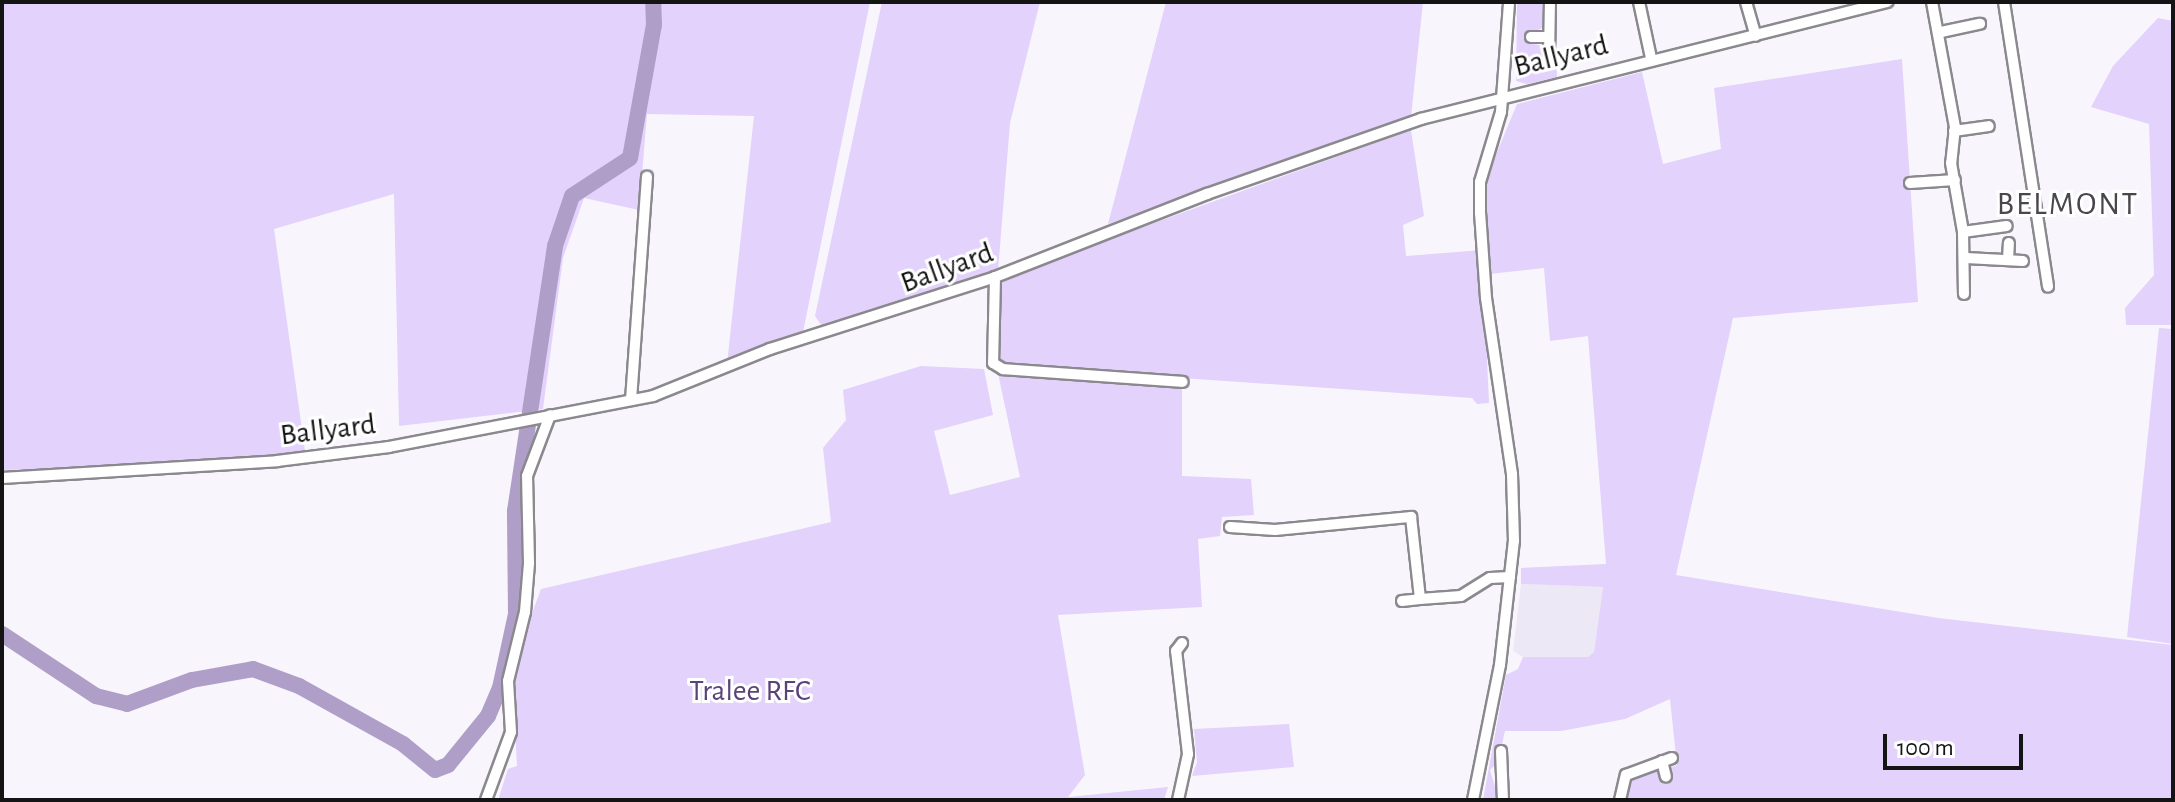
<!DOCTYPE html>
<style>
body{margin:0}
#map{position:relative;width:2175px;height:802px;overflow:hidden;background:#f8f6fc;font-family:"Alegreya Sans",sans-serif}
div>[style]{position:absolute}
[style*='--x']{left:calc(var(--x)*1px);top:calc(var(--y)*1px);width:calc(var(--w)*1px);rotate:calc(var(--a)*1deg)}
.built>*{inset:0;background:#ede8f5}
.green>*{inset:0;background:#e2d2fc}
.river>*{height:16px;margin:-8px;padding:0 8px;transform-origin:8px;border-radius:8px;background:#af9fc8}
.roads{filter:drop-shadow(2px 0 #8b898e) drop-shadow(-2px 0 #8b898e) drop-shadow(0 2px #8b898e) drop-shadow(0 -2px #8b898e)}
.minor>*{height:10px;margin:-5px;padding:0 5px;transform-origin:5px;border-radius:5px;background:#fff}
span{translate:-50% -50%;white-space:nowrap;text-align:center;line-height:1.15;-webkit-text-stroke:6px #fff;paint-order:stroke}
.street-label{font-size:30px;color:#141415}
.park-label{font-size:30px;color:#594379}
.neighbourhood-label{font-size:32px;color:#49474b;letter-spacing:2px}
.frame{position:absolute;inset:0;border:4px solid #141415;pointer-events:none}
.scale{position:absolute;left:1883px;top:734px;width:140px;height:36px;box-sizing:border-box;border:4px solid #141415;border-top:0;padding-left:10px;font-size:24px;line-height:28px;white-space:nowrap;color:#141415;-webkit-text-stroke:6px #fff;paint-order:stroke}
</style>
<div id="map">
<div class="built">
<div style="clip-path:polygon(1521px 584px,1603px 587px,1594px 652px,1588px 657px,1523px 657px,1513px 651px)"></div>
</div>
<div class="green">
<div style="clip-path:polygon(2px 2px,870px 2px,803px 332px,727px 364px,754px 116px,647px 114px,639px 210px,584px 198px,563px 258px,543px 409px,399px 426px,394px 194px,274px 229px,305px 451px,277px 461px,2px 470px)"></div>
<div style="clip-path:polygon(882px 2px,1040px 2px,1010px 123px,998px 271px,824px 329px,815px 316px)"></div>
<div style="clip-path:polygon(1166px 2px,1423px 2px,1411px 117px,1108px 224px)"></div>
<div style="clip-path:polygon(1517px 2px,1544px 2px,1542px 28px,1528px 35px,1529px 43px,1543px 46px,1548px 62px,1556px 60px,1557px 77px,1527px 84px,1516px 81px)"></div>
<div style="clip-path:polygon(2158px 18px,2173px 21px,2173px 325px,2126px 325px,2125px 308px,2154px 275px,2149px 124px,2091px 107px,2113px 66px)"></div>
<div style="clip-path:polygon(1902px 59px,1918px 302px,1733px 318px,1676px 575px,1938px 618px,2173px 645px,2173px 800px,1626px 800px,1626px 786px,1634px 776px,1656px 770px,1661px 771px,1664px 783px,1672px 780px,1670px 768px,1677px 765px,1670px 699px,1625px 719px,1561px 731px,1505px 731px,1498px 762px,1490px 770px,1499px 800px,1483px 800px,1506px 675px,1518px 669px,1523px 657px,1588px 657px,1594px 652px,1603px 587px,1521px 584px,1521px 568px,1606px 564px,1588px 336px,1550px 341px,1544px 268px,1489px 274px,1485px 181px,1517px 104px,1642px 72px,1663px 164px,1721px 149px,1714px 88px)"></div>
<div style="clip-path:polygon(1411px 130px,1424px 216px,1403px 225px,1406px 256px,1482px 250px,1489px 403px,1477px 404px,1472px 398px,1182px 378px,1182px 476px,1251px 479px,1254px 515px,1222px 517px,1220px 536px,1198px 539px,1202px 607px,1058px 615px,1085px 775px,1068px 797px,1168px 787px,1164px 800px,498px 800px,508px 769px,517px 766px,512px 668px,541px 589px,831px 522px,823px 448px,846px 420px,843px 390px,921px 366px,984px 369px,993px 415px,934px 431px,950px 495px,1020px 477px,996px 364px,994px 281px)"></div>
<div style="clip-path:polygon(2159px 328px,2173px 329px,2173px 644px,2127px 637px)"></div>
<div style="clip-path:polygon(1289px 724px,1294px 767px,1192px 776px,1197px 762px,1194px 729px)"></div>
</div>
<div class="river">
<div style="--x:2;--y:634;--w:113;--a:33.4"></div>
<div style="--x:96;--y:696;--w:32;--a:14"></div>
<div style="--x:127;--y:704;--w:69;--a:-20.3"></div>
<div style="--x:192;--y:680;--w:62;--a:-10.2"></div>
<div style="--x:253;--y:669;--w:49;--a:20.3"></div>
<div style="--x:299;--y:686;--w:119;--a:29.1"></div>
<div style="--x:403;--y:744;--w:41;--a:39.1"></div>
<div style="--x:435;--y:770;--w:14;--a:-21"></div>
<div style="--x:448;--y:765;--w:63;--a:-50.8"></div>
<div style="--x:488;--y:716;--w:30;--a:-67"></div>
<div style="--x:500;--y:688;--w:76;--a:-77.8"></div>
<div style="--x:516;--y:614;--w:103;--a:-90.6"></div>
<div style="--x:515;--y:511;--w:268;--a:-81.4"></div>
<div style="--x:555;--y:246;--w:53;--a:-71.2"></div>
<div style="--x:572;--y:196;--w:69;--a:-33.2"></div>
<div style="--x:630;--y:158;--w:135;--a:-79.8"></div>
<div style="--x:654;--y:25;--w:23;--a:-92"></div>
</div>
<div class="roads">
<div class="minor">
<div style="--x:1639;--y:2;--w:57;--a:77.9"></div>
<div style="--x:1746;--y:2;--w:35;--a:74"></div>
<div style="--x:1932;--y:2;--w:127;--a:79.6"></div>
<div style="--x:1955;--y:127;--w:36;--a:96"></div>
<div style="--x:1951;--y:163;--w:70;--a:80.1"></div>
<div style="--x:1963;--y:232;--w:62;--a:89.1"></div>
<div style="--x:2004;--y:2;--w:288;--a:81.2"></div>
<div style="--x:1941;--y:32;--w:40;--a:-12"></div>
<div style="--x:1531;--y:37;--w:15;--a:0"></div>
<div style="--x:1549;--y:57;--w:55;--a:-89"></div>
<div style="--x:1954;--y:131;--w:35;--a:-8"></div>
<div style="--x:1910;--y:183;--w:45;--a:-3.8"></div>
<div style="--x:1963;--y:232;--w:44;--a:-7.8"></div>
<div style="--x:1966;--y:258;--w:57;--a:3"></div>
<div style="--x:2008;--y:260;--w:17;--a:-87"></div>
<div style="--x:995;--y:277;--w:86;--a:91.3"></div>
<div style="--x:993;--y:363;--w:12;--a:31"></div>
<div style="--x:1003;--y:369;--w:180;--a:4.1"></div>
<div style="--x:631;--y:400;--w:224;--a:-85.9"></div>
<div style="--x:2;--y:478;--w:276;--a:-3.5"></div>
<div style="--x:277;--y:461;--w:113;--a:-7.1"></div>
<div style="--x:389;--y:447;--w:269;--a:-10.9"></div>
<div style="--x:653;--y:396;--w:126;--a:-21.9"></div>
<div style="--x:770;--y:349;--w:236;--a:-17.7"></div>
<div style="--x:995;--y:277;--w:228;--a:-21.4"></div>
<div style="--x:1207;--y:194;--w:227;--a:-19.3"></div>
<div style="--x:1421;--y:119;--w:481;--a:-14.1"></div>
<div style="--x:1230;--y:527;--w:45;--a:3.8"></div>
<div style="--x:1275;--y:530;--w:137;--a:-5.5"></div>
<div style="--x:1411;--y:517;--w:82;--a:83.7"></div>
<div style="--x:1420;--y:599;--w:41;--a:-4.2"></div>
<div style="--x:1461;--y:596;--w:34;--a:-32"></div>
<div style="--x:1490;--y:578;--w:20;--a:-3"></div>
<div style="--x:1402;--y:601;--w:18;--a:-6"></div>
<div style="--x:1501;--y:751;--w:49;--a:87.7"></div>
<div style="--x:1662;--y:761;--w:16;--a:76"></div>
<div style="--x:486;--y:800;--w:72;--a:-69.8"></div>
<div style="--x:511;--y:732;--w:51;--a:-93.4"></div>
<div style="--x:508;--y:681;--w:71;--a:-76.2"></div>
<div style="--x:525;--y:612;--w:49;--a:-85.3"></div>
<div style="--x:529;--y:563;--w:87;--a:-91.3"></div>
<div style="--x:527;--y:476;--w:65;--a:-69.3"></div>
<div style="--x:1178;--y:800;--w:47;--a:-77.7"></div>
<div style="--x:1188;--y:754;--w:104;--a:-96.6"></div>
<div style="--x:1176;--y:651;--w:10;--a:-53"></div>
<div style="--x:1473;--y:800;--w:138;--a:-78.7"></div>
<div style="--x:1500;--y:665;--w:125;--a:-83.6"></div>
<div style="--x:1514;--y:541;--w:67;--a:-91.7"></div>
<div style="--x:1512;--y:474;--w:178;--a:-98.4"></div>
<div style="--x:1486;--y:298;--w:85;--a:-94"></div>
<div style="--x:1480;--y:213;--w:31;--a:-90"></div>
<div style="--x:1480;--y:182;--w:73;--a:-73.3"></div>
<div style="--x:1501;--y:112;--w:110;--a:-85.8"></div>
<div style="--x:1620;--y:800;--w:26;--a:-77"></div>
<div style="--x:1626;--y:775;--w:49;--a:-20.3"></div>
</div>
</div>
<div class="street-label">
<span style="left:1561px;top:56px;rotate:-14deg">Ballyard</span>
<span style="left:947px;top:268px;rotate:-20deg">Ballyard</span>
<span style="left:328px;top:430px;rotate:-7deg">Ballyard</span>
</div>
<div class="park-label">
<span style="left:750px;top:691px">Tralee RFC</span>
</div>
<div class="neighbourhood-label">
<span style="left:2068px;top:204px">BELMONT</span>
</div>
<div class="frame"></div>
<div class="scale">100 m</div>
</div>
